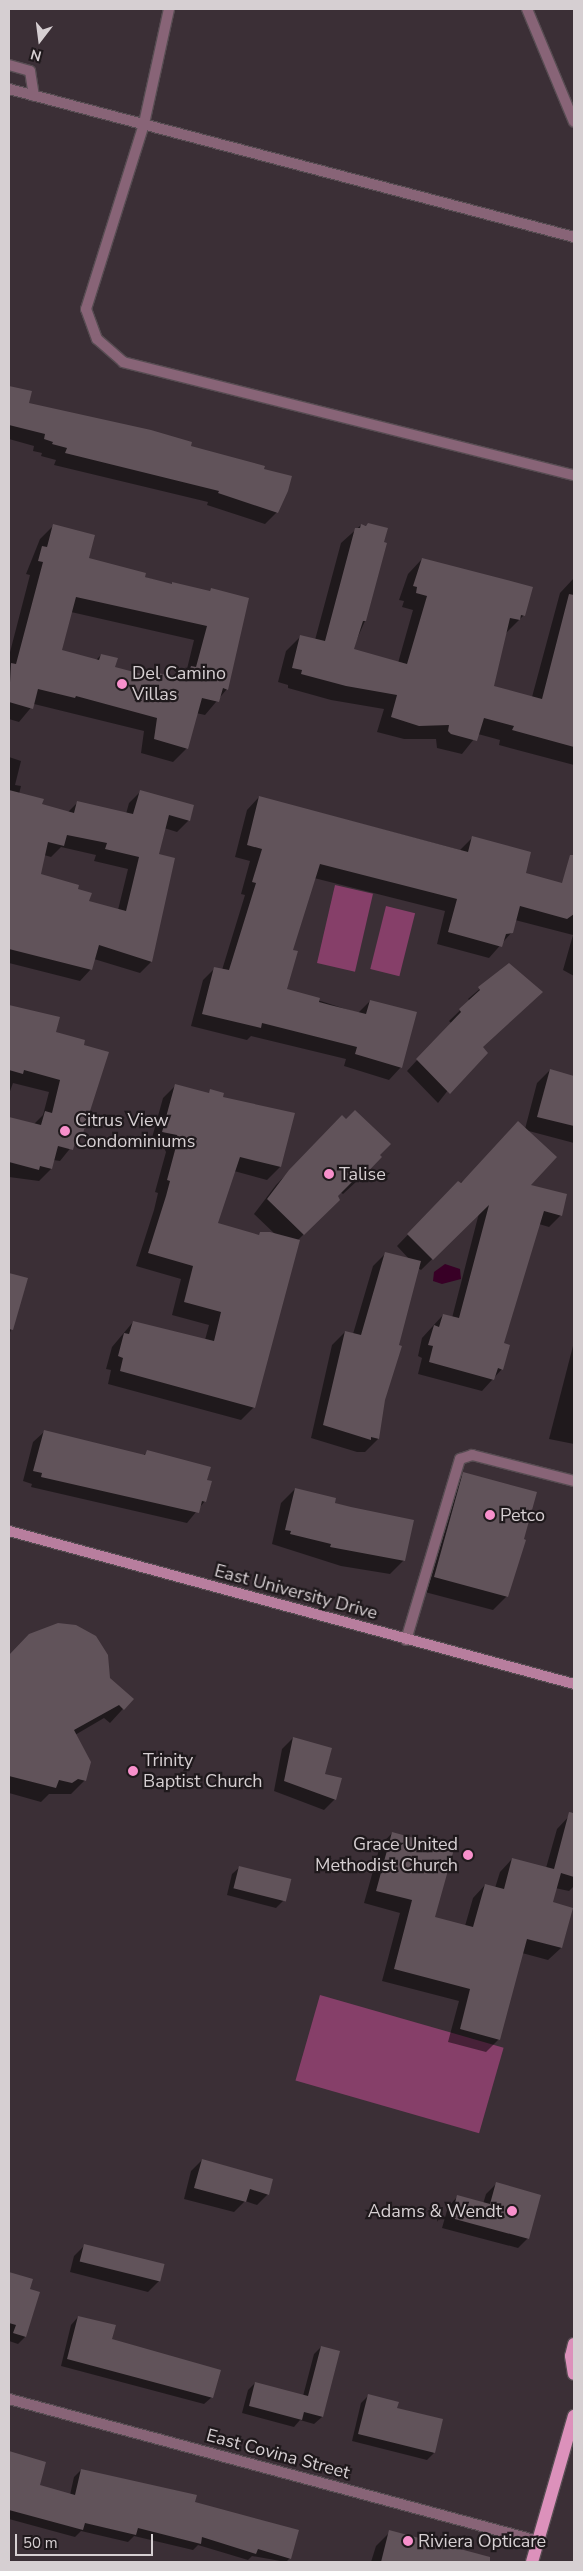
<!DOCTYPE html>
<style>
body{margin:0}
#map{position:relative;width:583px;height:2571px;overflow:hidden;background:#3b2f36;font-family:"Nunito Sans",sans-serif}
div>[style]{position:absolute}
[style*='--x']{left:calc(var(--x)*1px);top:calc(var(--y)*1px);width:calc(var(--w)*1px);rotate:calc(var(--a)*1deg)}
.green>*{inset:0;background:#863f69;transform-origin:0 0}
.water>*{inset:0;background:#380026}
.shadow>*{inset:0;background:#0007}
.building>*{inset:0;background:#61535a;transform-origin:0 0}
.roads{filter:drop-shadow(1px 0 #574c52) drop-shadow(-1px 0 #574c52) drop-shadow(0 1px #574c52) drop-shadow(0 -1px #574c52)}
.service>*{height:10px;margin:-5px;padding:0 5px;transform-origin:5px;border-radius:5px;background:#886477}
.minor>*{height:10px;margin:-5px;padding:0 5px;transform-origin:5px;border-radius:5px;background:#886477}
.secondary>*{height:10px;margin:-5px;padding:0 5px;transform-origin:5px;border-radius:5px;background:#b87e9e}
.primary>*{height:12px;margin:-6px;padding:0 6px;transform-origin:6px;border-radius:6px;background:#dc91bb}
.dots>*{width:14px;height:14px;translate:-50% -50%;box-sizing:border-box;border:2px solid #1f191c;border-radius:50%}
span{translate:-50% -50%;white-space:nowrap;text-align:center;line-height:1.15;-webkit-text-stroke:4.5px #1f191c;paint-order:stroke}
.poi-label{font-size:18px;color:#d6cfd2}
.left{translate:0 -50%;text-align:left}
.right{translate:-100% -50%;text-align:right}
.street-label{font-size:18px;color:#d6cfd2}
.frame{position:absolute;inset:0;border:10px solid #d6cfd2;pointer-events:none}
.north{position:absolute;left:15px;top:15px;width:50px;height:50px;-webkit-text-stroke:4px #1f191c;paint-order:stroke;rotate:195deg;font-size:14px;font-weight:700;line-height:20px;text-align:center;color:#d6cfd2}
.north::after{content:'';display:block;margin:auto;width:18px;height:22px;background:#d6cfd2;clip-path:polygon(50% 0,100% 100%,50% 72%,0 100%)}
.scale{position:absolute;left:15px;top:2534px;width:138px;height:22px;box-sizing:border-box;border:2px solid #d6cfd2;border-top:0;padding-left:6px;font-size:15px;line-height:18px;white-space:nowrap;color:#d6cfd2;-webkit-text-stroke:4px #1f191c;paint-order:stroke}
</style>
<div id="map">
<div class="green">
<div style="left:335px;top:885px;width:39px;height:80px;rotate:13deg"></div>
<div style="left:386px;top:906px;width:30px;height:65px;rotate:14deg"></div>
<div style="left:320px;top:1995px;width:191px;height:89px;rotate:16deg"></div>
</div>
<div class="water">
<div style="clip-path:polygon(445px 1264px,460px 1269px,461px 1279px,442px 1284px,433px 1281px,434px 1272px)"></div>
</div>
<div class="shadow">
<div style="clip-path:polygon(9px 387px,31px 392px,28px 404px,190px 446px,277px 512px,265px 524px,207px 505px,208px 502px,54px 465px,56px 460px,41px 456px,42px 453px,33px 451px,34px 446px,9px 439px)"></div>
<div style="clip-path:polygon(evenodd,54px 525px,88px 559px,170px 585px,173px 583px,209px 592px,211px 589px,227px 689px,205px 715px,196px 713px,187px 748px,173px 762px,141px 753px,144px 731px,34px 704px,19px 722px,9px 719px,9px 656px,30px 575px,26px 574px,40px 539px,54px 525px,71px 612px,194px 640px,186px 673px,179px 680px,155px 673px,150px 678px,114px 668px,101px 655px,96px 660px,60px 651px,71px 612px)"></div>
<div style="clip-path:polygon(361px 525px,386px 529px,365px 621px,352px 650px,398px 663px,413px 610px,402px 607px,404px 601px,399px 600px,408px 574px,422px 559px,524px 615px,505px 634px,492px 687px,532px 697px,560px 593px,574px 578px,574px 765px,499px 745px,500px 740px,478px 734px,462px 754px,437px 748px,436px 739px,404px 739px,377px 732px,384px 709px,331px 700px,288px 688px,288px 685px,278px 682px,286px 651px,301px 636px,315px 640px,341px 543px)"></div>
<div style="clip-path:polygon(evenodd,9px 757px,21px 761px,15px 785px,21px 786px,19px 794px,41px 805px,68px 812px,78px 802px,126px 814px,129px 803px,141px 791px,189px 820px,177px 832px,164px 828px,158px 855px,174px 859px,151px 962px,140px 973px,94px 959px,91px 969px,80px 981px,9px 963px,9px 757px,61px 847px,96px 855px,94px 861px,128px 869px,118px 910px,88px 902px,76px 890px,39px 875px,44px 855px,51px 857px,61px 847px)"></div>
<div style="clip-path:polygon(259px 797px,460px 850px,472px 838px,525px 874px,561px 884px,574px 883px,574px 976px,563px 970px,573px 935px,515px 920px,512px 932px,489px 958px,437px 944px,445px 911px,314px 878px,291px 951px,286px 990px,358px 1013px,370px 1001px,401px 1067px,389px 1080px,344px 1066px,346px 1059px,251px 1036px,247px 1040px,191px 1026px,203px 980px,215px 968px,222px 970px,245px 895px,241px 894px,250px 861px,235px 857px,247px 810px)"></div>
<div style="clip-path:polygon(509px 964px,481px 1048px,438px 1103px,407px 1071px,451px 1023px,449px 1021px,470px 1001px,468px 999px)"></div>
<div style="clip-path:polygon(9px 1006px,58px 1018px,54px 1033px,81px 1135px,60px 1161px,53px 1160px,51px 1169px,39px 1181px,9px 1177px,9px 1119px,33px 1125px,43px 1115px,49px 1092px,13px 1083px,9px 1094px)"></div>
<div style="clip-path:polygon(550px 1070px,574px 1077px,574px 1143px,525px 1130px,529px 1186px,561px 1215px,549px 1227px,539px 1224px,502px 1344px,502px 1369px,482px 1391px,418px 1374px,422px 1358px,418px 1356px,422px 1338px,443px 1315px,452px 1318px,479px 1213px,421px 1270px,418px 1268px,384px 1400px,378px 1439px,365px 1452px,357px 1452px,311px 1438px,332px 1345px,345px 1332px,353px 1334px,373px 1266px,386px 1253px,410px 1260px,397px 1246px,447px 1194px,525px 1129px,537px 1083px)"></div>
<div style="clip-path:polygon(175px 1086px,208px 1094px,211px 1091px,222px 1098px,293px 1114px,280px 1167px,267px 1180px,234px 1171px,216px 1224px,258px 1236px,261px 1233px,276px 1235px,254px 1214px,276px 1185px,342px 1117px,357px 1181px,343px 1194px,340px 1192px,337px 1196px,338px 1200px,297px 1241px,254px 1407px,241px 1420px,108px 1384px,111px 1370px,106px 1369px,112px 1347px,133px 1322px,205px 1340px,209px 1325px,172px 1315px,181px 1279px,136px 1266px,154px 1210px,158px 1193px,155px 1192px,166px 1152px,164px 1148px,150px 1145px,163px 1098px)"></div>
<div style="clip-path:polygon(9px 1274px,26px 1279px,9px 1336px)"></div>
<div style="clip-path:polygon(574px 1342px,574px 1444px,549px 1439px)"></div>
<div style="clip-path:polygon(44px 1432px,143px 1456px,147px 1452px,206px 1481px,205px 1501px,187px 1523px,31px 1487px,32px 1484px,23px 1481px,33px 1442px)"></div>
<div style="clip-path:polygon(464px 1474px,507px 1596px,493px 1610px,421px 1591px,450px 1487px)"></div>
<div style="clip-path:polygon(295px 1489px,334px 1503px,404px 1560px,390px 1574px,341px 1566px,272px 1544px,281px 1503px)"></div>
<div style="clip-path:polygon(9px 1657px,108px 1678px,132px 1699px,110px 1723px,104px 1718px,75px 1735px,85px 1780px,71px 1794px,49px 1794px,41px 1802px,9px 1793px)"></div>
<div style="clip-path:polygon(293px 1738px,324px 1775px,335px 1799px,324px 1810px,274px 1791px,282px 1749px)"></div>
<div style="clip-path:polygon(574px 1811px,574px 1886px,569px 1891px,555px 1888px,551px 1903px,561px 1948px,548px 1960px,522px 1953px,499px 2039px,486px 2052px,448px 2042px,459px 2001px,382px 1981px,400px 1913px,364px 1903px,380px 1846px,392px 1833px,434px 1918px,465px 1926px,473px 1898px,485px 1885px,495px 1888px,500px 1872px,512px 1859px,546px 1868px,557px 1829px)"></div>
<div style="clip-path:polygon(240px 1867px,284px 1900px,276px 1908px,227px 1895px,232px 1874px)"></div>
<div style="clip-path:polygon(202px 2160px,268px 2194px,257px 2205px,245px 2201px,234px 2212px,184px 2199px,191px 2171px)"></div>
<div style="clip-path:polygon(496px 2184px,528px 2238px,518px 2248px,442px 2228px,448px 2207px,457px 2197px,483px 2204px,486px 2194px)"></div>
<div style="clip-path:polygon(85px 2245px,159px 2281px,148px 2292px,70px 2272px,74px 2256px)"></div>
<div style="clip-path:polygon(9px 2273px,31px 2280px,28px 2290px,39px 2293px,25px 2337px,18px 2344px,9px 2341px)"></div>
<div style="clip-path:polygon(78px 2317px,111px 2339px,212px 2397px,204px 2404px,61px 2366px,71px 2325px)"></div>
<div style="clip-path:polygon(321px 2347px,322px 2417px,314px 2424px,300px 2420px,294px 2427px,242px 2413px,248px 2390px,255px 2383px,303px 2396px,314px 2354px)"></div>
<div style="clip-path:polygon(368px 2396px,434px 2453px,427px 2460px,352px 2441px,361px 2403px)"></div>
<div style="clip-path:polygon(9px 2452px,45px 2463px,38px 2486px,70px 2495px,74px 2477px,81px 2470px,194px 2503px,290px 2558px,286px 2562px,252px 2556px,248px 2560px,198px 2545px,193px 2550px,134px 2536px,128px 2542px,81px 2531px,75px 2537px,9px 2519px)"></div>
<div style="clip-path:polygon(390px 2532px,467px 2553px,465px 2562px,371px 2562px,376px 2546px)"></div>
</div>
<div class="building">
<div style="clip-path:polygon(9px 386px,32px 391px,29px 403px,151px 430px,192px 442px,191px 446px,265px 466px,264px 469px,292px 476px,288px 491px,278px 513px,218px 493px,219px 491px,65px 453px,67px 448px,52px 444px,53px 442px,44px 439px,45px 434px,9px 425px)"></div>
<div style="clip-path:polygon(368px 523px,388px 528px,384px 542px,387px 543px,366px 621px,363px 621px,354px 649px,407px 664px,427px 596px,416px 593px,417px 587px,413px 586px,422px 558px,507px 580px,533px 587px,525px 616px,521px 615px,520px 620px,510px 618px,494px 686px,542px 699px,569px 594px,574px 595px,574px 747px,512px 730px,514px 726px,484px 718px,477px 741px,451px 734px,448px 731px,449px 725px,419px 726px,391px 717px,397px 695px,346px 686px,301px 674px,302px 670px,292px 668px,300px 635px,325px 641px,355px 528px,360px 528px,361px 524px,366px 526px)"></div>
<div style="clip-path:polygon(evenodd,53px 524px,95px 535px,89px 558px,146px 573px,145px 577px,172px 584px,172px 582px,210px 591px,211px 588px,249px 598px,228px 690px,223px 688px,219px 702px,202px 698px,188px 749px,154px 739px,157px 718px,76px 696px,75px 698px,38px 689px,33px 709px,9px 702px,11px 663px,16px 664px,43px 562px,38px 561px,42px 546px,47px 547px,53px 524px,76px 597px,207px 626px,196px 667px,191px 666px,187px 680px,154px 672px,153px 677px,115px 667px,118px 658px,101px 654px,99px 660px,62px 650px,76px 597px)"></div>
<div style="clip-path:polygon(evenodd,9px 790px,44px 799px,42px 804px,74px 813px,77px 801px,133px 814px,140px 790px,194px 805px,190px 821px,169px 815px,159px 854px,175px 858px,152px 962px,99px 945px,92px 970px,9px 949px,9px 790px,67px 835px,107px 843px,105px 849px,139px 857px,126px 911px,89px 901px,92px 893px,78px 889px,79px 885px,41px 874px,48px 842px,64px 846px,67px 835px)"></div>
<div style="clip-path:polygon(259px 796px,468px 852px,472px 836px,531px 852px,526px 873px,562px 883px,570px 855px,574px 855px,574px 914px,567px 919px,520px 906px,513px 933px,506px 934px,502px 947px,448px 932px,457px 899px,320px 864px,293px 950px,298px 951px,287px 989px,320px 998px,319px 1002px,330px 1005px,366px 1014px,370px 1000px,417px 1012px,402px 1068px,355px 1054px,357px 1047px,262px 1023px,261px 1028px,202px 1014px,214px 967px,229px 970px,256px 883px,252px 882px,262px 849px,247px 845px)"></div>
<div style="clip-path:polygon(509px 963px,543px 992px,483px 1047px,488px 1053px,450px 1094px,416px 1059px,461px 1012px,459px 1009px,480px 990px,478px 987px)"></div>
<div style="clip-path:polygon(9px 1005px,60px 1017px,56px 1032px,85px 1040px,84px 1045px,109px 1052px,82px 1136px,77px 1135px,73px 1150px,58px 1146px,52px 1169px,40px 1166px,39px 1170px,9px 1162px,9px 1117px,41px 1125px,45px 1111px,52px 1113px,60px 1080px,24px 1070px,23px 1074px,9px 1070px)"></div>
<div style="clip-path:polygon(550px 1069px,574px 1076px,574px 1126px,537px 1117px)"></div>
<div style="clip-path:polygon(175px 1084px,209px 1093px,210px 1089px,224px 1093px,223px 1097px,295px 1113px,281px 1167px,240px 1157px,218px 1223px,259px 1235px,260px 1232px,270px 1232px,300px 1240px,255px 1408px,120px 1371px,123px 1358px,118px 1356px,124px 1333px,129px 1334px,133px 1321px,214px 1341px,221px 1312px,184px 1302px,193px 1266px,148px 1253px,166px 1196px,170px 1181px,167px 1180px,178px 1139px,177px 1135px,162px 1132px)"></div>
<div style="clip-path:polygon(355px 1110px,391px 1144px,380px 1155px,382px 1157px,358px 1182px,355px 1179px,338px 1196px,340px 1200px,304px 1235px,267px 1199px,289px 1170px,342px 1115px,346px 1119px)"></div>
<div style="clip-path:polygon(518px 1121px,557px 1157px,531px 1185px,567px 1194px,562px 1216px,544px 1211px,504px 1343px,510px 1345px,503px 1370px,498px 1368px,494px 1380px,429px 1362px,433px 1346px,428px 1345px,434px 1325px,439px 1327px,443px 1314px,459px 1318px,489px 1205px,433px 1260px,407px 1234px,458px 1181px,461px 1183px)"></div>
<div style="clip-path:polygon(385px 1252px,421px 1261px,399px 1345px,402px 1346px,385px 1400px,379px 1439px,371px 1437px,371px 1440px,323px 1425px,345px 1331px,361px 1335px)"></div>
<div style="clip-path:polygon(9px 1273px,28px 1278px,13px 1330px,9px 1329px)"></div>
<div style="clip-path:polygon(44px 1430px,145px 1455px,147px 1450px,211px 1467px,207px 1480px,212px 1481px,206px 1502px,202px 1501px,199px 1513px,41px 1477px,42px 1473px,33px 1471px)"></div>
<div style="clip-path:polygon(463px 1472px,537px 1492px,524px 1539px,526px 1540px,508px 1597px,434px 1577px)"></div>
<div style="clip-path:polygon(295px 1488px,336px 1498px,335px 1503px,351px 1507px,414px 1520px,405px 1561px,330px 1547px,331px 1544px,290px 1534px,291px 1531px,285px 1530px)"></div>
<div style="clip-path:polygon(58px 1623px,76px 1625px,96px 1636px,108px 1655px,110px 1678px,134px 1699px,124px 1710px,119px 1705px,74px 1730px,91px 1762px,86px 1781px,78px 1779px,72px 1783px,59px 1780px,56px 1788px,9px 1776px,9px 1655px,29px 1634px)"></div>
<div style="clip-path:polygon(293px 1737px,332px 1748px,325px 1774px,342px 1778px,336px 1800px,284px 1781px)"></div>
<div style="clip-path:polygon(569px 1812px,574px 1813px,574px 1877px,561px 1873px,553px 1902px,573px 1908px,562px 1948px,527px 1939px,500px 2040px,460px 2029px,470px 1989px,394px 1969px,412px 1900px,376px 1891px,392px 1832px,454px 1849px,435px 1917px,473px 1927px,485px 1884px,504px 1889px,512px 1858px,554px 1869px)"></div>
<div style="left:239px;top:1866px;width:54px;height:23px;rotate:14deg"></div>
<div style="clip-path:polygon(202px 2159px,273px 2179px,269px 2195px,250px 2189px,246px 2202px,194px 2188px)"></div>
<div style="clip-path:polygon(496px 2182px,541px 2195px,529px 2239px,451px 2218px,457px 2195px,490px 2204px)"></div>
<div style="left:84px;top:2244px;width:83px;height:18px;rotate:14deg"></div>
<div style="clip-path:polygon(9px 2272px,33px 2279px,30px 2289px,40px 2292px,26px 2337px,13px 2333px,16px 2325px,9px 2323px)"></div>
<div style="clip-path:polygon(78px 2316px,116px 2325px,112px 2339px,221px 2370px,213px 2398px,67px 2359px)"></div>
<div style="clip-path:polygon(321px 2346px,340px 2351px,323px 2417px,304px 2412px,302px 2420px,249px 2406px,255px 2382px,308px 2396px)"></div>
<div style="clip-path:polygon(368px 2394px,399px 2402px,397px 2408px,443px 2419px,435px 2453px,358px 2434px)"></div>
<div style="clip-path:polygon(9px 2451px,46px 2462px,40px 2485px,75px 2495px,81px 2469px,197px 2495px,195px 2502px,299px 2530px,291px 2559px,258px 2549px,256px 2554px,202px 2537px,201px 2544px,138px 2528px,136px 2535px,85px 2523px,83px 2530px,9px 2510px)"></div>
<div style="clip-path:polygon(389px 2530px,490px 2557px,490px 2562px,381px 2562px)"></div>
</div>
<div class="roads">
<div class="service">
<div style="--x:169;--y:9;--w:118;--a:102.3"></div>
<div style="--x:144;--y:124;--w:194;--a:107.4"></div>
<div style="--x:86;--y:309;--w:32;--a:70"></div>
<div style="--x:97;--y:339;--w:35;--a:41"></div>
<div style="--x:123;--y:362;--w:465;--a:14.1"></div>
<div style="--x:527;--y:9;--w:122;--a:67.4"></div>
<div style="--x:9;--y:65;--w:22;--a:16"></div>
<div style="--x:30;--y:71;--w:25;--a:81"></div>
<div style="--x:9;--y:89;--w:584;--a:14.68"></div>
<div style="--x:406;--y:1640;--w:189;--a:-73.4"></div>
<div style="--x:460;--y:1459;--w:13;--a:-18"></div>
<div style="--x:472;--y:1455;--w:105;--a:14.3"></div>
</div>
<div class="minor">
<div style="--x:9;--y:2399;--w:548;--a:15.03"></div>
</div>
<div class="secondary">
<div style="--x:9;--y:1531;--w:585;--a:15.15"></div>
</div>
<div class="primary">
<div style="--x:574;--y:2344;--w:12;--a:104"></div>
<div style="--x:571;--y:2356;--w:18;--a:81"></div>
<div style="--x:532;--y:2562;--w:152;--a:-74"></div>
</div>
</div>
<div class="dots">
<div style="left:122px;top:684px;background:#f890cc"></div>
<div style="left:65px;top:1131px;background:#f890cc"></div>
<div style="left:329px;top:1174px;background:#f890cc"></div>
<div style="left:490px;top:1515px;background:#f890cc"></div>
<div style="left:133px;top:1771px;background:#f890cc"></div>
<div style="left:468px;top:1855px;background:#f890cc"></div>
<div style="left:512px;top:2211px;background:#f890cc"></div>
<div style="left:408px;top:2541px;background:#f890cc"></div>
</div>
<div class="poi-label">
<span class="left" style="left:132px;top:684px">Del Camino<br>Villas</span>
<span class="left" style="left:75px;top:1131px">Citrus View<br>Condominiums</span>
<span class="left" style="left:339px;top:1174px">Talise</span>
<span class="left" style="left:500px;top:1515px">Petco</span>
<span class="left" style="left:143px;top:1771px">Trinity<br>Baptist Church</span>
<span class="right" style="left:458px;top:1855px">Grace United<br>Methodist Church</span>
<span class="right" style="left:502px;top:2211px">Adams &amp; Wendt</span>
<span class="left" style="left:418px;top:2541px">Riviera Opticare</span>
</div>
<div class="street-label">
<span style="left:296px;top:1592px;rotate:15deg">East University Drive</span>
<span style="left:278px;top:2454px;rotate:15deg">East Covina Street</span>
</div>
<div class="frame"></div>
<div class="north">N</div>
<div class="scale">50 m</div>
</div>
